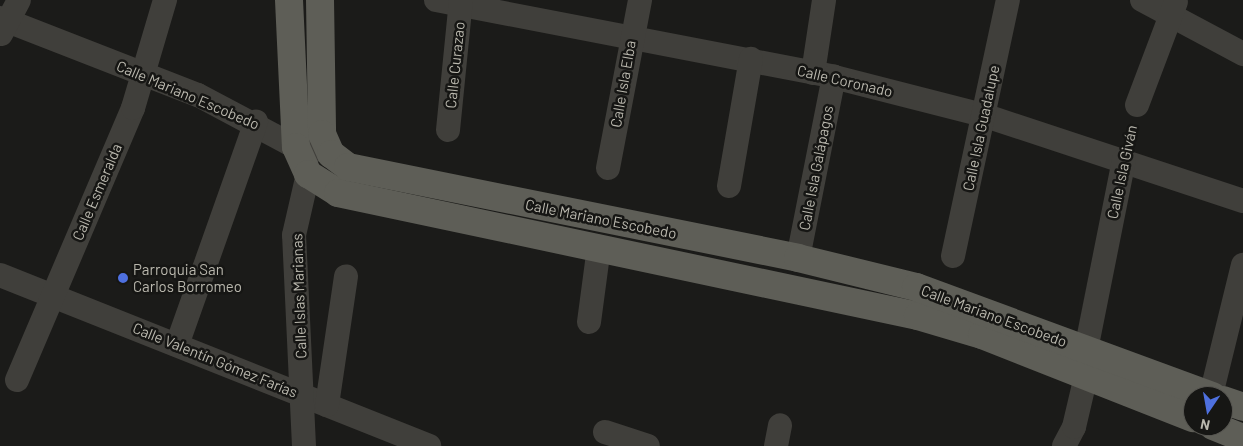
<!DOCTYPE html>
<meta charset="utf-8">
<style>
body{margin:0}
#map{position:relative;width:1243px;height:446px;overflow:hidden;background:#1b1b19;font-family:Barlow,sans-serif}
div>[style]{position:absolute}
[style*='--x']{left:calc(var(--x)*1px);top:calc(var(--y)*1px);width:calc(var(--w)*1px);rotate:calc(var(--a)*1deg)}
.path>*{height:3px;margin-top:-1.5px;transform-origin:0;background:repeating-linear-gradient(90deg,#474641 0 2.5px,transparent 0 6.5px)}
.minor>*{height:24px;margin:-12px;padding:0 12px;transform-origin:12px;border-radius:12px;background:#403f3b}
.major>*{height:28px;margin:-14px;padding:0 14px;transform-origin:14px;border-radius:14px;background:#5e5e57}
.dots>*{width:14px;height:14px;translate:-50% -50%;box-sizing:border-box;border:2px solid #161614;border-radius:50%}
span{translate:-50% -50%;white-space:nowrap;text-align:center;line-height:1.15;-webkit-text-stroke:5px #161614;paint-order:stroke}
.street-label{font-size:15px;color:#b9b7ad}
.poi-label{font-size:15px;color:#b9b7ad}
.left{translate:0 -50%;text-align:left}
.north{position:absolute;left:1183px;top:386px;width:50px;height:50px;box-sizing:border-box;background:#161614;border:1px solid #575651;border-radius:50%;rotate:192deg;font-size:14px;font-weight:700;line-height:20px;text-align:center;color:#b9b7ad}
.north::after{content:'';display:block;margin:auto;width:18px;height:22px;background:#4e70df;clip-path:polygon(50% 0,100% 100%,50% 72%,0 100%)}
</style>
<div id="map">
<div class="path">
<div style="--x:1129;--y:141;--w:18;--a:-77"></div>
</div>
<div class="minor">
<div style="--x:436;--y:0;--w:405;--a:10.9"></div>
<div style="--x:834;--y:77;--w:154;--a:14.3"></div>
<div style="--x:983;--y:115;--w:274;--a:18.3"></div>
<div style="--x:1142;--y:0;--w:115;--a:28.1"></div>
<div style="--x:0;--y:18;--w:212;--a:21.3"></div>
<div style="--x:198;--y:95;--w:126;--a:28"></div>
<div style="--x:1;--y:34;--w:38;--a:-62"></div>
<div style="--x:813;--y:73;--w:74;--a:-81.4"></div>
<div style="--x:1137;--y:105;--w:110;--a:-69.3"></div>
<div style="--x:448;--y:130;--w:131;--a:-84.3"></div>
<div style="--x:608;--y:168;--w:171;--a:-79.2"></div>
<div style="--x:729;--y:186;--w:129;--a:-80.2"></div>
<div style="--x:953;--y:256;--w:262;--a:-77.9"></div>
<div style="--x:798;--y:258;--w:185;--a:-78.8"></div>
<div style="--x:0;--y:275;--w:462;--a:21.7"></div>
<div style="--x:589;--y:322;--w:76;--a:-82.4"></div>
<div style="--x:177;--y:345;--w:237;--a:-70.5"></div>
<div style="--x:1086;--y:350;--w:194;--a:-78.7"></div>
<div style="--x:17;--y:380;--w:296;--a:-66.9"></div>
<div style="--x:133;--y:108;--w:113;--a:-73.5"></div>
<div style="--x:1211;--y:395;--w:134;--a:-76.2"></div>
<div style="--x:327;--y:405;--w:130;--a:-81.6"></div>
<div style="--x:605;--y:432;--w:45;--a:18"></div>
<div style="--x:304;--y:446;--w:211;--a:-92.7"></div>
<div style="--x:294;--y:235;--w:63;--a:-77.1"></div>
<div style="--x:776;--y:446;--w:21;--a:-79"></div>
<div style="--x:1064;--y:446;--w:21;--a:-62"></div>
<div style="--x:1074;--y:427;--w:52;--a:-76.8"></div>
</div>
<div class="major">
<div style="--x:289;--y:0;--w:147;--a:87.3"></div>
<div style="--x:296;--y:147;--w:30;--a:66"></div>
<div style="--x:308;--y:174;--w:36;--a:32"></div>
<div style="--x:338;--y:193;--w:593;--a:11.97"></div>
<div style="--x:918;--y:316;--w:67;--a:16.5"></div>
<div style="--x:982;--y:335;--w:227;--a:21.5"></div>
<div style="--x:320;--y:0;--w:134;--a:89.1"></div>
<div style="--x:322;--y:134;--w:22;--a:66"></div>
<div style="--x:331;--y:154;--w:21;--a:37"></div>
<div style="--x:348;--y:167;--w:459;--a:11.4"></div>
<div style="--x:798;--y:258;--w:122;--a:13.8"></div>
<div style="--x:916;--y:287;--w:316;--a:20.2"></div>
<div style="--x:1223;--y:400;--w:21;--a:19"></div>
<div style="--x:1213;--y:426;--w:32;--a:22"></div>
</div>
<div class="dots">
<div style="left:123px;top:278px;background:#4e70df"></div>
</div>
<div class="street-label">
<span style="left:455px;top:65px;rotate:-84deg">Calle Curazao</span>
<span style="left:845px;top:81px;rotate:13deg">Calle Coronado</span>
<span style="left:623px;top:84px;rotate:-80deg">Calle Isla Elba</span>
<span style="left:188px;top:95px;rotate:23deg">Calle Mariano Escobedo</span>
<span style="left:981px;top:128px;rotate:-78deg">Calle Isla Guadalupe</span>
<span style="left:816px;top:168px;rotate:-79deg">Calle Isla Galápagos</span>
<span style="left:1122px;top:172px;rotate:-78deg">Calle Isla Giván</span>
<span style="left:97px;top:192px;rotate:-67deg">Calle Esmeralda</span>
<span style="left:601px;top:219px;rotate:11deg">Calle Mariano Escobedo</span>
<span style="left:299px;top:296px;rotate:-92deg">Calle Islas Marianas</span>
<span style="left:994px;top:316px;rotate:20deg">Calle Mariano Escobedo</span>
<span style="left:215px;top:360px;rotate:22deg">Calle Valentín Gómez Farías</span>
</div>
<div class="poi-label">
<span class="left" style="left:133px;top:278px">Parroquia San<br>Carlos Borromeo</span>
</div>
<div class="north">N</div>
</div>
